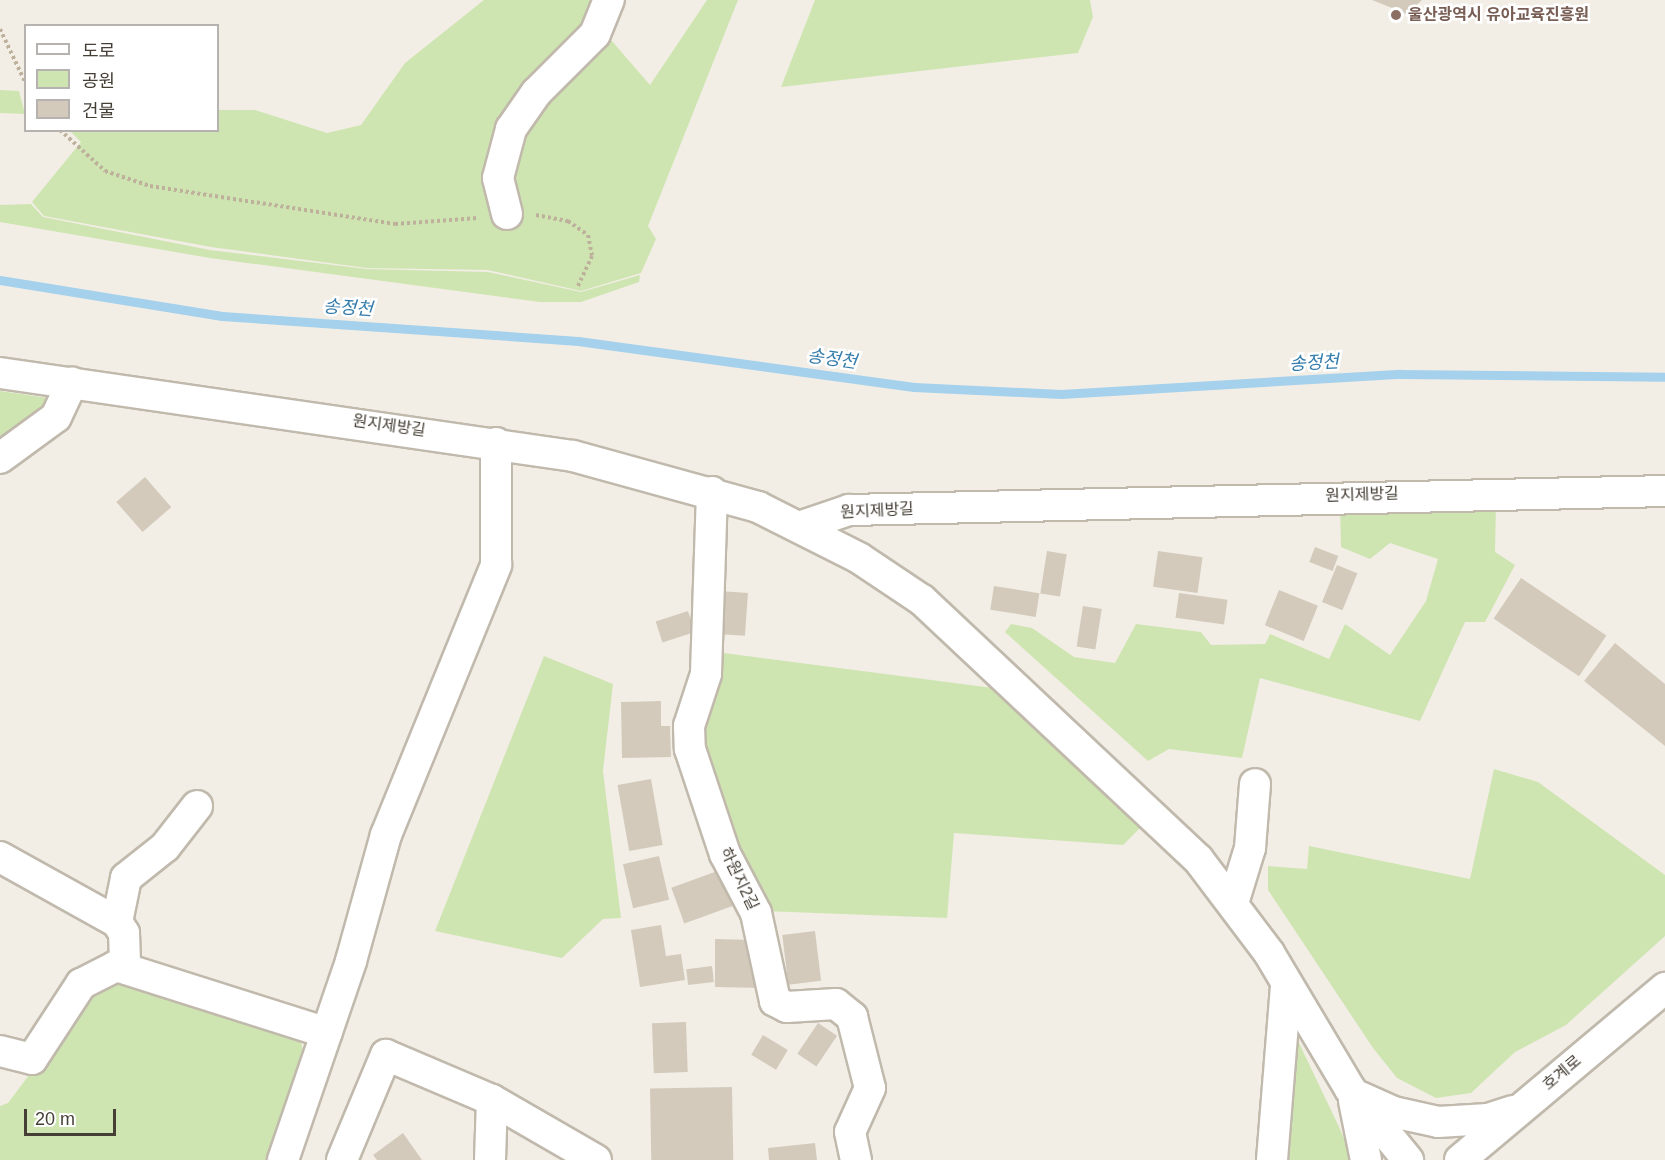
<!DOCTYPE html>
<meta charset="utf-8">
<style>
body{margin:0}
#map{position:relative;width:1665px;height:1160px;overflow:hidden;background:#f2eee6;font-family:Arial,"Noto Sans KR",sans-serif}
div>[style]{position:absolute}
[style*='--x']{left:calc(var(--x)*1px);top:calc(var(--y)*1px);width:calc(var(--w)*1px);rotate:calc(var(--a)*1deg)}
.green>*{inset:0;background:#cfe5b1}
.stream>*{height:9px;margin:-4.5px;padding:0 4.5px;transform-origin:4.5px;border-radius:4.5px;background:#a5d1ec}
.building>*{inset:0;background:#d3cabc;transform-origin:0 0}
.path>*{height:4px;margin-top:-2px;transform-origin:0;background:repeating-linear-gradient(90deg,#beb19b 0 3px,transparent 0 6px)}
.roads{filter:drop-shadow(2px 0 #c0b9ac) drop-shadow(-2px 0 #c0b9ac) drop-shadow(0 2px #c0b9ac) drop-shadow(0 -2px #c0b9ac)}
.minor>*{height:30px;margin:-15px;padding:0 15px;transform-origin:15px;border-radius:15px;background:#fff}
.dots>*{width:16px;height:16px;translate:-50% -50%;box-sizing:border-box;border:3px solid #fff;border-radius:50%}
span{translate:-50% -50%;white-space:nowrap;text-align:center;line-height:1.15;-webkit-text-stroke:5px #fff;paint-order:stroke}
.education-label{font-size:16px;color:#785e54;font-weight:700}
.left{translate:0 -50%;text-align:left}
.street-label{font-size:16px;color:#453f36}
.water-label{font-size:18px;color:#347cab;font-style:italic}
.legend{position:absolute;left:24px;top:24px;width:195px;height:108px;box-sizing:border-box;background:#fff;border:2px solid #b5b2af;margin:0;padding:8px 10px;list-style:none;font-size:18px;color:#453f36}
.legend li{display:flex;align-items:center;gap:12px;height:30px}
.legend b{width:30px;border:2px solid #b5b2af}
.scale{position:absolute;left:24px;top:1109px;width:92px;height:27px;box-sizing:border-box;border:3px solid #453f36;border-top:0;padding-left:8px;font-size:18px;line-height:21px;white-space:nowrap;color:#453f36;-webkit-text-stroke:4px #fff;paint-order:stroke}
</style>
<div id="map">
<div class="green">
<div style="clip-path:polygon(484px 0,601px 0,605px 33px,650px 85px,707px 0,738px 0,648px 226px,656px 239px,641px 273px,581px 291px,488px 270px,366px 268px,211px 247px,44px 216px,32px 202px,81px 142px,70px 131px,218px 130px,218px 110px,255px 110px,327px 133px,361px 125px,405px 63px)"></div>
<div style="clip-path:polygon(815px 0,1090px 0,1093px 17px,1078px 53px,781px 87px)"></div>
<div style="clip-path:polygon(0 90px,19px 91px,25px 114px,0 113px)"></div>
<div style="clip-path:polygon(31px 204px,43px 217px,210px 250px,366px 269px,488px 272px,581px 292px,640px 275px,639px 282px,581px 302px,540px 302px,210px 258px,0 222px,0 205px)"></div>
<div style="clip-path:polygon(0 391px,48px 398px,50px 404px,0 445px)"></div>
<div style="clip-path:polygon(1496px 504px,1495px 552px,1515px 565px,1485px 622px,1465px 622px,1420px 721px,1260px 678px,1242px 758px,1169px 749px,1148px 761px,1005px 632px,1011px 624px,1032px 628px,1074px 657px,1115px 663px,1136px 624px,1201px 632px,1211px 645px,1265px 644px,1270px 634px,1329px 659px,1345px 624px,1390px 655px,1426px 601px,1438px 559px,1390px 543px,1370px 559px,1341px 547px,1340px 505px)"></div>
<div style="clip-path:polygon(716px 652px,993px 688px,1144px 824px,1123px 845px,954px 833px,947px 918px,764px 911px,695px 739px)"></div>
<div style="clip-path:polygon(544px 656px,613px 684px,603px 771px,621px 918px,603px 919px,562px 958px,435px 931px)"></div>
<div style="clip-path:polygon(1494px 769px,1538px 782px,1665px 875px,1665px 936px,1566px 1025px,1515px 1052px,1471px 1093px,1436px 1098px,1397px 1078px,1373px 1048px,1268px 890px,1268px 866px,1307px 869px,1309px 846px,1470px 879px)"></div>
<div style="clip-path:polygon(103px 977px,299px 1031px,305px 1061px,274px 1160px,0 1160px,0 1106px,8px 1103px)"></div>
<div style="clip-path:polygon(1299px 1043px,1340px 1129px,1353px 1160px,1284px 1160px,1291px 1047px)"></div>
</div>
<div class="stream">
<div style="--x:0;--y:280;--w:225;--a:9.2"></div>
<div style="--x:222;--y:316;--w:357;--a:4"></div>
<div style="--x:578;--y:341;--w:339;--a:7.8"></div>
<div style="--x:914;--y:387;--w:147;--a:2.7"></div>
<div style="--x:1061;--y:394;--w:340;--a:-3.4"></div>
<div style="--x:1400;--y:374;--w:265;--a:0.6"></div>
</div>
<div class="building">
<div style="clip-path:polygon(1372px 0,1422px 0,1407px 14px)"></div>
<div style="left:145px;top:477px;width:40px;height:38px;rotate:49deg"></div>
<div style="left:1315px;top:547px;width:25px;height:16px;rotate:21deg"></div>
<div style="left:1047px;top:551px;width:20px;height:43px;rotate:9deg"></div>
<div style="left:1158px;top:551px;width:45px;height:36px;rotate:8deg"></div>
<div style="left:1337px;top:565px;width:22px;height:40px;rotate:22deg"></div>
<div style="left:1521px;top:578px;width:103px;height:49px;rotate:34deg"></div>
<div style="left:994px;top:586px;width:46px;height:24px;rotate:9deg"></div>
<div style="left:1279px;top:590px;width:42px;height:38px;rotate:22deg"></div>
<div style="left:720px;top:591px;width:28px;height:43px;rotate:4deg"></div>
<div style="left:1179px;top:593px;width:49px;height:25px;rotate:8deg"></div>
<div style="left:1083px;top:606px;width:19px;height:41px;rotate:9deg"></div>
<div style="left:688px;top:611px;width:22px;height:34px;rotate:72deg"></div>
<div style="clip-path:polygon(1615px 643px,1665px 684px,1665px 746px,1584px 681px)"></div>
<div style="clip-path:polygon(661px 701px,661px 726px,670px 726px,671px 757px,622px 758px,621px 702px)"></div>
<div style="left:651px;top:779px;width:67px;height:34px;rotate:80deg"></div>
<div style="left:659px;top:856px;width:45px;height:37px;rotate:77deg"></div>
<div style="left:723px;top:869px;width:38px;height:55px;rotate:70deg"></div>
<div style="clip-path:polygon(661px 925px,666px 956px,681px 954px,685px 980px,640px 987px,631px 930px)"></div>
<div style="left:815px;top:931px;width:50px;height:33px;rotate:83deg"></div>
<div style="clip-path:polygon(715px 939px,755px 940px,762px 988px,715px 987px)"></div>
<div style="left:712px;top:966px;width:16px;height:26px;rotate:83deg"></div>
<div style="left:686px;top:1022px;width:50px;height:34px;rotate:88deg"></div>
<div style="left:818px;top:1023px;width:23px;height:37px;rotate:34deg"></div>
<div style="left:763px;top:1035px;width:29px;height:23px;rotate:31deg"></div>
<div style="left:732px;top:1087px;width:73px;height:82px;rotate:89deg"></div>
<div style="clip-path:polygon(403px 1133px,422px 1160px,377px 1160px,373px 1155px)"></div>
<div style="clip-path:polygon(815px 1143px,817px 1160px,769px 1160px,768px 1148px)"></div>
</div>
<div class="path">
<div style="--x:0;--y:29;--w:61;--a:64.7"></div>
<div style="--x:60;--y:130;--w:61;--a:42.3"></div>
<div style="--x:105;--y:171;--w:47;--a:18.4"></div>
<div style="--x:150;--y:186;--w:248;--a:8.8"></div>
<div style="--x:395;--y:224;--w:83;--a:-4.1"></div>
<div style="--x:536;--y:215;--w:33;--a:11"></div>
<div style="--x:568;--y:221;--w:24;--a:35"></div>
<div style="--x:588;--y:235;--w:21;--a:79"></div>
<div style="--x:592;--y:256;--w:33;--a:115"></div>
</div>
<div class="roads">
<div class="minor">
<div style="--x:507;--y:214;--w:37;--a:-104"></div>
<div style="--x:498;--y:178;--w:51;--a:-75.1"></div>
<div style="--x:511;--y:129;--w:44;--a:-55.2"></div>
<div style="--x:536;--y:93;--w:83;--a:-45"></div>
<div style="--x:595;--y:34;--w:37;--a:-68"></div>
<div style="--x:0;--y:373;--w:579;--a:8.24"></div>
<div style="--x:573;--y:456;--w:192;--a:15.4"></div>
<div style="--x:758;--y:507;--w:113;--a:26.8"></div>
<div style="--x:859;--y:558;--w:76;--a:33.7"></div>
<div style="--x:922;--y:600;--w:378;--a:43.2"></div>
<div style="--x:1198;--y:859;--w:118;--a:52.9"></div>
<div style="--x:1269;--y:953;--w:158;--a:59.2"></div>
<div style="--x:1350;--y:1089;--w:92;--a:50.8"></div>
<div style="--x:0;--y:458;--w:69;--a:-36.2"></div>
<div style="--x:56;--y:417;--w:38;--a:-65"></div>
<div style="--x:712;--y:492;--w:182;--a:91.9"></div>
<div style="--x:706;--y:674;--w:55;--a:108.1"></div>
<div style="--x:689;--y:726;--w:23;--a:88"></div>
<div style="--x:690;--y:749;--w:111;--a:71.6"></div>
<div style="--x:725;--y:854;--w:67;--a:62.3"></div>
<div style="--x:756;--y:913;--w:90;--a:77.8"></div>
<div style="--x:775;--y:1001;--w:13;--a:27"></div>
<div style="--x:787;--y:1007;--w:49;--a:-3.5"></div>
<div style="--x:836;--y:1004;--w:21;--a:39"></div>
<div style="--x:852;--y:1017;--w:73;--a:75.8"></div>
<div style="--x:870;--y:1088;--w:48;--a:114.4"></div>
<div style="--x:850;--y:1132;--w:29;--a:78"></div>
<div style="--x:802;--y:526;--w:50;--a:-18.8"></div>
<div style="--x:849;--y:510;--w:816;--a:-1.33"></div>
<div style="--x:0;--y:857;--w:134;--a:29.1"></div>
<div style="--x:117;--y:922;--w:13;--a:58"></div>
<div style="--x:124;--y:933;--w:35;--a:88"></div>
<div style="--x:1234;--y:900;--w:54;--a:-72.9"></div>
<div style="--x:1250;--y:848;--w:64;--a:-85.5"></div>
<div style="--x:117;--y:922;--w:45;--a:-78.4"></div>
<div style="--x:126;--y:878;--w:50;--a:-38.5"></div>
<div style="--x:165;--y:847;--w:52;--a:-52"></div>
<div style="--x:0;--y:1051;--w:33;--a:14"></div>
<div style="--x:32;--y:1059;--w:90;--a:-56.8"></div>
<div style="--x:81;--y:984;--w:39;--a:-27"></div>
<div style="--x:116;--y:966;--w:221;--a:17.6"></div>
<div style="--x:1360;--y:1097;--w:36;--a:24"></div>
<div style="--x:1393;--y:1112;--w:46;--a:12.5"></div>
<div style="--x:1438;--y:1122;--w:50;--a:-3.4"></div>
<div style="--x:1488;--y:1119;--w:26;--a:-18"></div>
<div style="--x:1354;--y:1101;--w:60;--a:78.5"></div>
<div style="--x:283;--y:1160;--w:210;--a:-71.1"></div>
<div style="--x:351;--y:961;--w:131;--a:-74.5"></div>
<div style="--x:386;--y:835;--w:292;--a:-67.8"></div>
<div style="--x:496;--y:565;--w:122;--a:-90"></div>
<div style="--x:342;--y:1160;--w:114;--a:-67.3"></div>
<div style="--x:386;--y:1055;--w:115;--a:23"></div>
<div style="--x:492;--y:1100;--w:120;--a:30"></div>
<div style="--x:490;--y:1160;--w:60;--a:-88.1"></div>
<div style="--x:1272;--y:1160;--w:175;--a:-85.4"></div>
<div style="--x:1460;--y:1160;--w:268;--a:-40"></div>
</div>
</div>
<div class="dots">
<div style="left:1396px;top:15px;background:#8d6e63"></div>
</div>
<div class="education-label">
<span class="left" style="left:1408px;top:15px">울산광역시 유아교육진흥원</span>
</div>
<div class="street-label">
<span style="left:389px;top:426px;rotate:8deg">원지제방길</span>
<span style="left:1362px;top:495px;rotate:-2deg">원지제방길</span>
<span style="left:877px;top:511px;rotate:-3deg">원지제방길</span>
<span style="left:739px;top:879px;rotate:64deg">하원지2길</span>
<span style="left:1562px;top:1073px;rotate:-40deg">호계로</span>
</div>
<div class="water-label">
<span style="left:348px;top:308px;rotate:4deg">송정천</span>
<span style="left:832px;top:359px;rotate:8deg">송정천</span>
<span style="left:1314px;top:363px;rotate:-3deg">송정천</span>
</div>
<ul class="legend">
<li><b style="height:8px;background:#fff"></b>도로</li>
<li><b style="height:16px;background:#cfe5b1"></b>공원</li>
<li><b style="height:16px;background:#d3cabc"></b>건물</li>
</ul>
<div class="scale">20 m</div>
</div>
